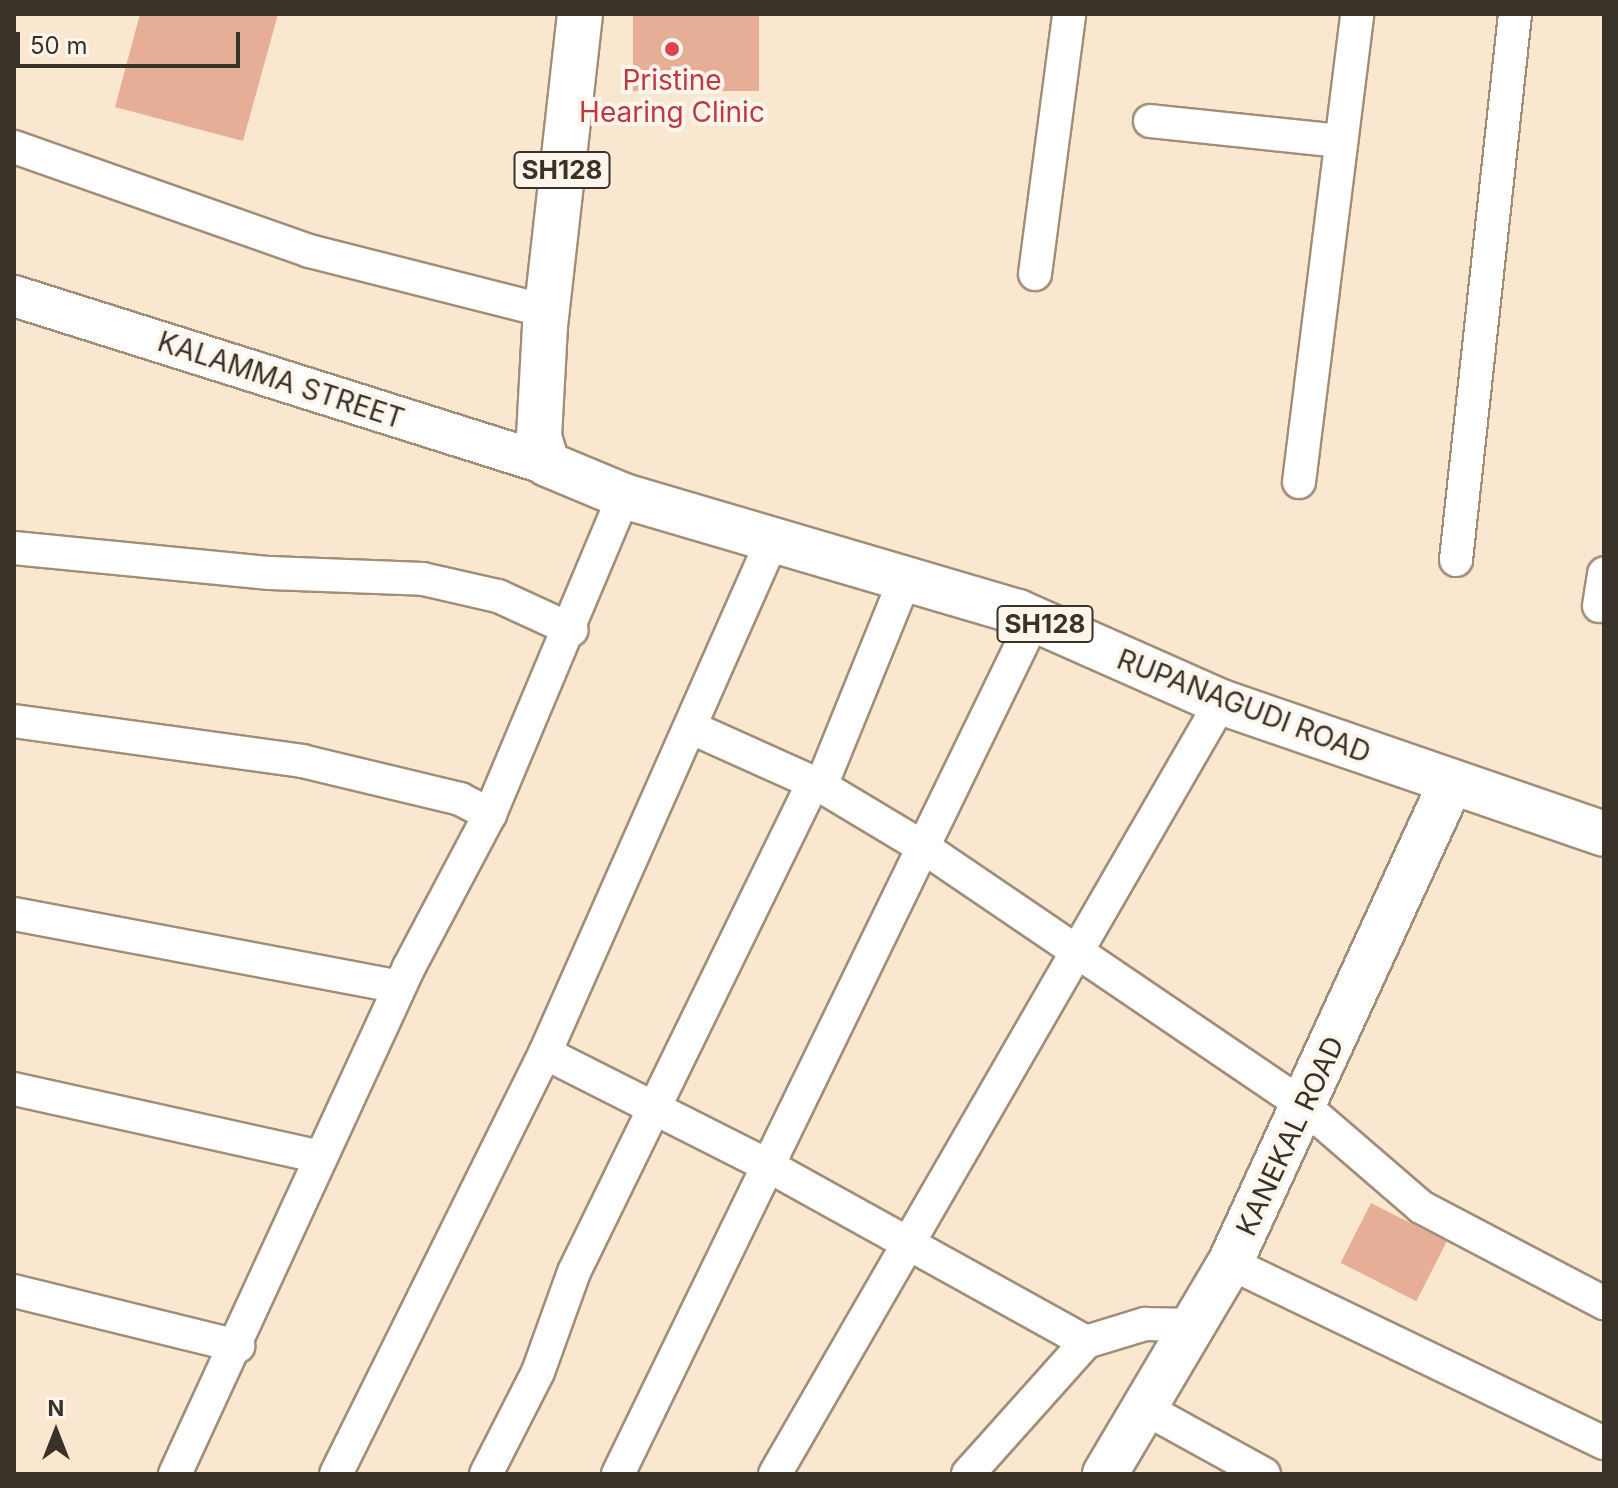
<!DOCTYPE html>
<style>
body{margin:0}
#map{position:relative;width:1618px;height:1488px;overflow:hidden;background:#fae7d0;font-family:Inter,sans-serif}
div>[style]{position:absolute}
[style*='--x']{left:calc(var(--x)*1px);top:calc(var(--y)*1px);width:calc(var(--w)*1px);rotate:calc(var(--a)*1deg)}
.building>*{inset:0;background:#e6ae96;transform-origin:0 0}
.roads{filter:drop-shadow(2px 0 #a08e79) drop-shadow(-2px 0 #a08e79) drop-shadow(0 2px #a08e79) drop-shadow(0 -2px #a08e79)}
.minor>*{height:32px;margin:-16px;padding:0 16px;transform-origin:16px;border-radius:16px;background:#fff}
.tertiary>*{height:40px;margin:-20px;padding:0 20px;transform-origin:20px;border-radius:20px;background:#fff}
.primary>*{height:44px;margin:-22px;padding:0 22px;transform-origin:22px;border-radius:22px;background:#fff}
.dots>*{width:22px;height:22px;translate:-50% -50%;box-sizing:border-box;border:4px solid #fef6ed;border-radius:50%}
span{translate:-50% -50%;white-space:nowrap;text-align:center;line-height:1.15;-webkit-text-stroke:8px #fef6ed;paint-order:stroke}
.shield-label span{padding:2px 6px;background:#fef6ed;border:2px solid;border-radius:6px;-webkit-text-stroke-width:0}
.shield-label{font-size:26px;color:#393229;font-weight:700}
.health-label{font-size:28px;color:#be3a42}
.street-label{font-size:28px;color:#393229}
.frame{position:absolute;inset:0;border:16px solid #393229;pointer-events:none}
.north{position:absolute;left:16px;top:1392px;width:80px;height:80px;-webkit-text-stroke:6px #fef6ed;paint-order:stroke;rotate:0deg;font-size:22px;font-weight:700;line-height:32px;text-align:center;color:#393229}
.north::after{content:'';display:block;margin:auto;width:28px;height:36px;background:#393229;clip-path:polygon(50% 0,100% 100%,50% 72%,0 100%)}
.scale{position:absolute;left:16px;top:32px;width:224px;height:36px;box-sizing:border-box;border:4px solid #393229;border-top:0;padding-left:10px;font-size:24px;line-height:28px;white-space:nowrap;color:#393229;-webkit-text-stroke:6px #fef6ed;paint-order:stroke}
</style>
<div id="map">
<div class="building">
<div style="clip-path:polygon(140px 14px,278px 14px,243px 141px,115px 107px)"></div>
<div style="left:633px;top:14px;width:126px;height:77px"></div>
<div style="left:1371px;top:1203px;width:85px;height:67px;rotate:27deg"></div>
</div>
<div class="roads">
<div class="minor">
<div style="--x:1150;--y:121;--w:192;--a:6"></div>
<div style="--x:14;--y:147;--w:313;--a:19.4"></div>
<div style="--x:309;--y:251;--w:244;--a:14.2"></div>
<div style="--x:1035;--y:274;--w:262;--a:-82.5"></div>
<div style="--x:1299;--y:482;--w:472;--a:-82.9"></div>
<div style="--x:14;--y:548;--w:257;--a:5.6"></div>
<div style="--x:270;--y:573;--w:153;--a:2.2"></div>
<div style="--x:423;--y:579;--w:77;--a:12.8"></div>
<div style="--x:498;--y:596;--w:81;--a:24.7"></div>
<div style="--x:1456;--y:560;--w:549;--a:-83.83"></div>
<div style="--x:1599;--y:606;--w:33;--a:-81"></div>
<div style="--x:14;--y:721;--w:291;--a:7.9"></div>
<div style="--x:302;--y:761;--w:163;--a:13.5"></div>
<div style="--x:460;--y:799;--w:34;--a:27"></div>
<div style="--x:692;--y:728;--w:141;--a:24.2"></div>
<div style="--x:821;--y:786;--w:122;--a:31"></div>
<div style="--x:926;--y:849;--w:456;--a:34.2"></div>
<div style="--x:1303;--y:1105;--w:156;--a:40.8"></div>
<div style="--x:1421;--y:1207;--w:207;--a:27.7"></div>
<div style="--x:821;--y:786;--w:223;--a:-67.9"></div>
<div style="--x:14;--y:914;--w:392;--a:10.7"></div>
<div style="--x:545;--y:1053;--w:246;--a:26.8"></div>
<div style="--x:765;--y:1164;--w:367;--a:29"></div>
<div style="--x:14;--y:1089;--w:314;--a:12.5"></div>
<div style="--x:1230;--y:1263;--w:415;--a:25.7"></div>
<div style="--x:14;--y:1291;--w:231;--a:13.8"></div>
<div style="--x:1144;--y:1408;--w:137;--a:28.8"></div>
<div style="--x:175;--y:1474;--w:558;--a:-65.22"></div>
<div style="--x:409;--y:967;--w:173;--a:-62.1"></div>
<div style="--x:490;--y:814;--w:345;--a:-67.2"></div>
<div style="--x:336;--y:1474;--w:470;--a:-63.6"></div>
<div style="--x:545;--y:1053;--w:560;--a:-66.09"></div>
<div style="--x:486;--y:1474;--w:114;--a:-63"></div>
<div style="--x:538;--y:1372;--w:106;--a:-70.2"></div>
<div style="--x:574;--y:1272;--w:544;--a:-63.95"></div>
<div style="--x:618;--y:1474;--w:951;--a:-64.05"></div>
<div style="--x:775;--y:1474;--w:892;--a:-59.98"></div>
<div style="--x:968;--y:1474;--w:177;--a:-48.2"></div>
<div style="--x:1086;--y:1342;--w:62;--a:-17"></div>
<div style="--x:1145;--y:1324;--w:44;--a:1.3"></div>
</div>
<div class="tertiary">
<div style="--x:14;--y:296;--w:559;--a:17.49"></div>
</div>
<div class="primary">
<div style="--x:580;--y:14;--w:314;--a:96.4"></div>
<div style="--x:545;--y:326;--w:111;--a:93.1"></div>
<div style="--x:539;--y:437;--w:28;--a:73"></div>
<div style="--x:547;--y:464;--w:83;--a:22.6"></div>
<div style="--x:624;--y:496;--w:411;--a:16.4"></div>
<div style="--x:1018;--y:612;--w:222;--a:23.9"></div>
<div style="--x:1221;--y:702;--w:405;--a:19"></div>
<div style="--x:1105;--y:1474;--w:245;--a:-59.4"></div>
<div style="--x:1230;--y:1263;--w:526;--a:-65.29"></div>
</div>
</div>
<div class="dots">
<div style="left:672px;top:49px;background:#e0444e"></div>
</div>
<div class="shield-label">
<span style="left:562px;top:170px">SH128</span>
<span style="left:1045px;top:624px">SH128</span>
</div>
<div class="health-label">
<span style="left:672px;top:96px">Pristine<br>Hearing Clinic</span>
</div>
<div class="street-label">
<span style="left:281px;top:380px;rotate:18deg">KALAMMA STREET</span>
<span style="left:1244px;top:706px;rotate:21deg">RUPANAGUDI ROAD</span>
<span style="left:1290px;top:1136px;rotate:-65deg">KANEKAL ROAD</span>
</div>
<div class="frame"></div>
<div class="north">N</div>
<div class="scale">50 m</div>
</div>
